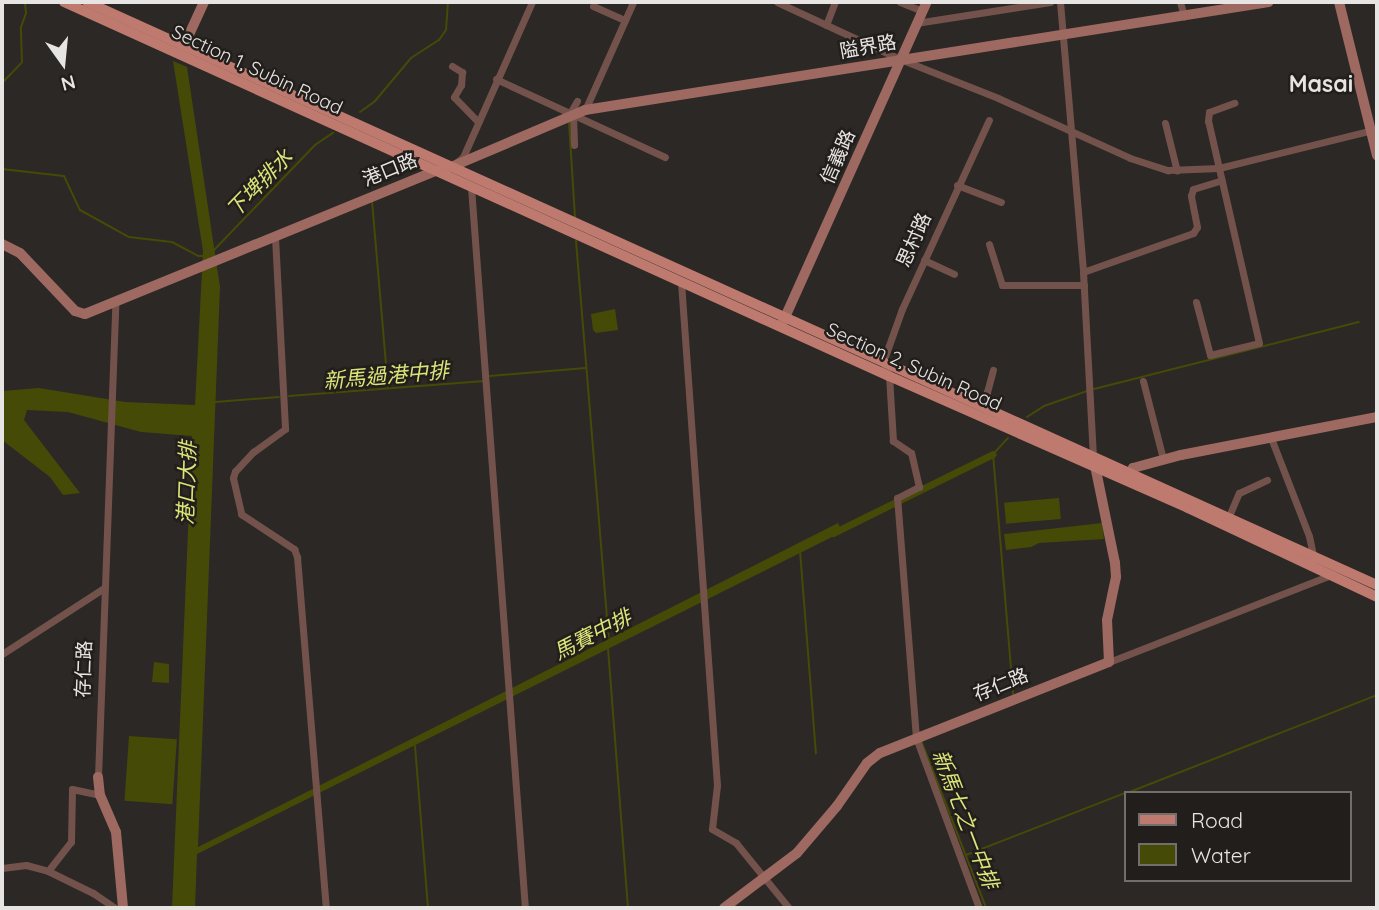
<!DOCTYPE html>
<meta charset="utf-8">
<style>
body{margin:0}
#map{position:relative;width:1379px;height:910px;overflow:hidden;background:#2c2825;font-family:Quicksand,"Noto Sans TC",sans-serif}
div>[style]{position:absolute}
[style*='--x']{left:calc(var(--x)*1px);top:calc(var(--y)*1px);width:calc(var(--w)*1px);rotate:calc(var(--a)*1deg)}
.water>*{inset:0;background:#464a07;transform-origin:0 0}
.stream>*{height:2px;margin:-1px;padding:0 1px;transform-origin:1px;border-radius:1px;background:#464a07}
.canal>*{height:7px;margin:-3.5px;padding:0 3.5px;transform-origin:3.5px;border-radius:3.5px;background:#464a07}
.street>*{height:7px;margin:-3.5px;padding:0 3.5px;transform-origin:3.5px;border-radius:3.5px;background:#74524c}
.secondary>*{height:10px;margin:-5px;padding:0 5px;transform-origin:5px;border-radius:5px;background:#9e6960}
.primary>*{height:10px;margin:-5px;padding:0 5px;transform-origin:5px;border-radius:5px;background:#be7a6e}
span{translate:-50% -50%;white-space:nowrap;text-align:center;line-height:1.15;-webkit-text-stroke:5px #221e1c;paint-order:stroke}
.street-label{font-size:19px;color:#e7e5e3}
.water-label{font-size:21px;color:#dbe578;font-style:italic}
.quarter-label{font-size:23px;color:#e7e5e3;font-weight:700}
.frame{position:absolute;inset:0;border:4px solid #e7e5e3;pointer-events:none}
.legend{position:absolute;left:1124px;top:791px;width:228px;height:91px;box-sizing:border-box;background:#221e1c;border:2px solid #716e6c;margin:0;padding:9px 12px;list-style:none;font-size:21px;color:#e7e5e3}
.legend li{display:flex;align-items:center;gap:14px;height:35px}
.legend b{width:35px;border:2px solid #716e6c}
.north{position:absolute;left:28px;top:28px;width:70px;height:70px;-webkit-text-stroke:5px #221e1c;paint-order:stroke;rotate:165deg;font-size:19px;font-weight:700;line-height:28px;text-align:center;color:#e7e5e3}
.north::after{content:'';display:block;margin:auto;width:24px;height:32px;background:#e7e5e3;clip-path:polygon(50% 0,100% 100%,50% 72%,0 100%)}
</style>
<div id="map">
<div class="water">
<div style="clip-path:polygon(173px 61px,187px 67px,220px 287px,198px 847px,838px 523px,842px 532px,197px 854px,195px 908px,172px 908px,192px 436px,141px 432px,68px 412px,27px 410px,24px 420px,80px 493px,63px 495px,50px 477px,2px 440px,2px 391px,39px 388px,125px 402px,195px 405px,203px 251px)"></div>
<div style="clip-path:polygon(615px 309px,618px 330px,596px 333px,593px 330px,591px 314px)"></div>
<div style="left:1059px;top:498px;width:21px;height:55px;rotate:85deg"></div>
<div style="clip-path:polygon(1102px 523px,1104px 539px,1039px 543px,1031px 547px,1006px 550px,1004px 534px)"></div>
<div style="clip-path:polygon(154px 662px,169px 664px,169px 683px,152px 682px)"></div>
<div style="left:129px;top:736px;width:48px;height:65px;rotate:4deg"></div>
</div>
<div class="stream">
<div style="--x:2;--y:83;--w:29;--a:-46"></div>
<div style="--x:22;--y:62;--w:35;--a:-92"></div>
<div style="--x:21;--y:27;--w:15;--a:-70"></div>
<div style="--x:26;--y:13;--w:9;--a:-96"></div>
<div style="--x:360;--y:112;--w:19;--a:-36"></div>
<div style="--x:375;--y:101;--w:56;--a:-50.1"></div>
<div style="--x:411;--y:58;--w:33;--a:-33"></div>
<div style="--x:439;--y:40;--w:12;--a:-55"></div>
<div style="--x:446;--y:30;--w:28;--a:-86"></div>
<div style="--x:569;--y:122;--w:96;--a:86.4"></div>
<div style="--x:2;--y:169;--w:62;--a:6.4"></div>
<div style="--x:64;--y:176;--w:38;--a:65"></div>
<div style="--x:80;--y:210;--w:56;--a:28.9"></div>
<div style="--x:129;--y:237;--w:43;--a:6.6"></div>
<div style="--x:172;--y:242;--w:30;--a:28"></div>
<div style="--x:198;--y:256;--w:5;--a:0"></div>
<div style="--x:372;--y:201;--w:188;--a:85.1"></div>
<div style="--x:576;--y:241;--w:400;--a:85.3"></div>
<div style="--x:214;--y:250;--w:146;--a:-46.1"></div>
<div style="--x:315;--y:145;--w:22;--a:-34"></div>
<div style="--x:490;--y:376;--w:96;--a:-4.8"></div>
<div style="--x:1094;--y:389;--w:273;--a:-14.2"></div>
<div style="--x:289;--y:396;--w:196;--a:-4.4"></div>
<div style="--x:215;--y:402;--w:64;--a:-4.5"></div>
<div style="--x:1027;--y:417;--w:20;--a:-33"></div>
<div style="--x:1044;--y:406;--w:46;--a:-19.2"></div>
<div style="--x:1008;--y:438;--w:22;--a:133"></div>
<div style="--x:993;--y:454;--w:241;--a:85.2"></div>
<div style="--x:800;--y:551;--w:203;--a:85.5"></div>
<div style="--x:608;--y:648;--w:261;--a:85.6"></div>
<div style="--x:921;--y:740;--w:180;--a:68.8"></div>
<div style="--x:415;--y:746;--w:163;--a:85.4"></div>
<div style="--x:1127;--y:793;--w:269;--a:-21.4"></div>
<div style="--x:966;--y:855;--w:171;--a:-21.3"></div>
</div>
<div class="canal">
<div style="--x:833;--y:533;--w:178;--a:-26.3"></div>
</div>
<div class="street">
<div style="--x:777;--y:2;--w:136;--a:24.9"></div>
<div style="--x:900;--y:59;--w:105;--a:21.7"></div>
<div style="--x:998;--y:98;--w:145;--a:24.4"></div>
<div style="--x:1130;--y:158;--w:40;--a:18"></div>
<div style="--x:1168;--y:170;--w:51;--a:-2.2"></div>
<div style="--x:1219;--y:168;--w:163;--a:-13.9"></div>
<div style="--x:900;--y:2;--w:24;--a:22"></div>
<div style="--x:1060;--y:2;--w:271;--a:85.1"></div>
<div style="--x:1083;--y:272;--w:182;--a:86.9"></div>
<div style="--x:1180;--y:2;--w:15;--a:74"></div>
<div style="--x:593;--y:6;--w:35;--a:24"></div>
<div style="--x:916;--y:23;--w:136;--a:-8.9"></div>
<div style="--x:826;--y:25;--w:25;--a:-69"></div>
<div style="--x:452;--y:66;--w:12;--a:31"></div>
<div style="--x:462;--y:72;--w:13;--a:94"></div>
<div style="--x:461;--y:85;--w:14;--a:120"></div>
<div style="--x:454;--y:97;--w:35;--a:46"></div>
<div style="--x:496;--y:79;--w:186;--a:24.8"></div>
<div style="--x:585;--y:110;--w:118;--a:-66"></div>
<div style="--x:570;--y:113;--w:14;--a:-60"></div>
<div style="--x:573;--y:115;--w:30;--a:88"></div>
<div style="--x:1165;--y:123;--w:49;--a:76"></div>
<div style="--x:457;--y:162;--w:8;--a:-40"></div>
<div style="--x:463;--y:157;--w:170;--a:-66"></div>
<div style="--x:957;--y:185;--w:47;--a:21.1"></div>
<div style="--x:471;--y:187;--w:723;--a:85.72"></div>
<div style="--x:275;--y:237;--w:192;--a:87"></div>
<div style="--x:285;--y:429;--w:39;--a:144"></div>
<div style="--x:253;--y:452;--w:26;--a:133"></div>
<div style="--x:235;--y:471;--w:7;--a:106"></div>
<div style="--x:233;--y:478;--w:37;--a:77"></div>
<div style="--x:241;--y:514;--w:64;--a:33.4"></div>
<div style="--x:294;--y:549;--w:9;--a:69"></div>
<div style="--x:297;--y:557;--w:352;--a:85.3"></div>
<div style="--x:989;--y:244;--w:43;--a:72.4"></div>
<div style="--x:1002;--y:285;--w:82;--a:0"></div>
<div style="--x:924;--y:260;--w:33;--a:25"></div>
<div style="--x:1083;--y:272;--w:117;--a:-19.5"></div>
<div style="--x:1193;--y:233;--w:7;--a:-56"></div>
<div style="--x:1197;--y:227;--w:32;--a:-101"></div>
<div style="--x:1191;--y:196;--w:7;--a:-74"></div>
<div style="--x:1193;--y:189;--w:30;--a:-17"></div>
<div style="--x:681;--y:282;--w:504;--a:85.91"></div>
<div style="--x:717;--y:785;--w:44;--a:96.5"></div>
<div style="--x:712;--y:829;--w:28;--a:30"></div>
<div style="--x:736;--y:843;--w:84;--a:50.8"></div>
<div style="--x:1196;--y:302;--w:55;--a:75.2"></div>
<div style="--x:1210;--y:355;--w:50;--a:-13.8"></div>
<div style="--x:1259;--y:343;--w:228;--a:-102.9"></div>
<div style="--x:1208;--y:121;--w:9;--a:-84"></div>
<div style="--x:1209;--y:112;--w:27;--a:-20"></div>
<div style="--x:1143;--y:381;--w:81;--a:75.6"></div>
<div style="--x:988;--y:408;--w:16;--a:-94"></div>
<div style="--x:987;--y:392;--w:23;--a:-75"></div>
<div style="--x:1271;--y:438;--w:105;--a:68.8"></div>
<div style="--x:1309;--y:536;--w:24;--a:78"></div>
<div style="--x:1229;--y:516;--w:25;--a:-67"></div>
<div style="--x:1239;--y:493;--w:31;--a:-25"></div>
<div style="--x:2;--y:654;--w:121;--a:-32.9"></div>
<div style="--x:1109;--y:662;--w:241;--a:-21.4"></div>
<div style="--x:98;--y:777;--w:474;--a:-87.9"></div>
<div style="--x:2;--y:868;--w:24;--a:-7"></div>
<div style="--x:26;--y:865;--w:23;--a:15"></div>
<div style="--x:48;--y:871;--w:50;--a:26.1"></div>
<div style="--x:93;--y:893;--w:27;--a:34"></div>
<div style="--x:48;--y:871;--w:37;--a:-52"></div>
<div style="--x:71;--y:842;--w:53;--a:-88.9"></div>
<div style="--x:72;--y:789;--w:29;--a:12"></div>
<div style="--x:979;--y:908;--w:181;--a:-110.3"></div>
<div style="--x:916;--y:738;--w:241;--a:-94.5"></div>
<div style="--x:897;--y:498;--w:25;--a:-27"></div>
<div style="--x:919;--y:487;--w:35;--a:-103"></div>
<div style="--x:911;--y:453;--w:22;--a:-146"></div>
<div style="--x:893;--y:441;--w:65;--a:-93.5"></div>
<div style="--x:889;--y:376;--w:15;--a:-113"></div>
<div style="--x:883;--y:362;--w:56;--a:-70.3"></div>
<div style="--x:902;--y:309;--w:208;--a:-65.3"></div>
</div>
<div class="secondary">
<div style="--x:1339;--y:2;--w:158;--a:76.1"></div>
<div style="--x:182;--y:50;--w:53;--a:-65.4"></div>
<div style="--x:2;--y:244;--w:20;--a:27"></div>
<div style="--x:20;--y:253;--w:80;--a:46.5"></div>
<div style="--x:75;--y:311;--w:10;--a:17"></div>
<div style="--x:85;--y:314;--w:378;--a:-22.2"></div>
<div style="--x:435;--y:171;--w:16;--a:-14"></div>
<div style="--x:451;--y:167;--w:146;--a:-23"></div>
<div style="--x:585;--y:110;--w:692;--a:-8.97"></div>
<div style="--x:782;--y:324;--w:353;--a:-65.8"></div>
<div style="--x:1128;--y:479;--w:12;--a:-66"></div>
<div style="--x:1133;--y:468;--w:50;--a:-15.2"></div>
<div style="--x:1181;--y:455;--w:200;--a:-11"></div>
<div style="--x:98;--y:777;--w:18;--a:84"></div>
<div style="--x:100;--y:795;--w:40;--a:66.6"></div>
<div style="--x:116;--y:832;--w:76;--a:84.7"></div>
<div style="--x:724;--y:908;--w:91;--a:-37"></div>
<div style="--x:797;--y:853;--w:62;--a:-49.6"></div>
<div style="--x:837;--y:806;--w:52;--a:-55.1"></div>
<div style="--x:867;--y:763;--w:16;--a:-38"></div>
<div style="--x:880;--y:753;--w:246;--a:-21.7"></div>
<div style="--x:1109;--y:662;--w:42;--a:-92.7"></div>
<div style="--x:1107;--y:620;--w:44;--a:-78.2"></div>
<div style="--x:1116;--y:577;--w:14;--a:-94"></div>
<div style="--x:1115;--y:563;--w:104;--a:-101.6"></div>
</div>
<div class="primary">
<div style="--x:64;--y:2;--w:906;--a:24.39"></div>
<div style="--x:889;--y:376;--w:327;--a:23.8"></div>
<div style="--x:1188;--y:508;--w:209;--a:25.2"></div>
<div style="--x:87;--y:2;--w:1416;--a:24.32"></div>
</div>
<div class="street-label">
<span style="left:868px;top:47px;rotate:-10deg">隘界路</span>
<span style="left:257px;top:70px;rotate:25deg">Section 1, Subin Road</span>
<span style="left:838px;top:157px;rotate:-66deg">信義路</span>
<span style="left:390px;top:170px;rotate:-22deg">港口路</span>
<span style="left:914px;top:240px;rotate:-66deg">思村路</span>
<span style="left:914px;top:367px;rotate:24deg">Section 2, Subin Road</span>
<span style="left:84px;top:669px;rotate:-88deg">存仁路</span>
<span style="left:1001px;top:685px;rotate:-22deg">存仁路</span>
</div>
<div class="water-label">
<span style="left:259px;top:183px;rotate:-46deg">下埤排水</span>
<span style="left:386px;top:375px;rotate:-5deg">新馬過港中排</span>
<span style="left:186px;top:483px;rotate:-88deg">港口大排</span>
<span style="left:592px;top:634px;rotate:-27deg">馬賽中排</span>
<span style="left:966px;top:819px;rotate:69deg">新馬七之一中排</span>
</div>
<div class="quarter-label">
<span style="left:1321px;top:84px">Masai</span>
</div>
<div class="frame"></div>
<ul class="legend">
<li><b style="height:9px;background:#be7a6e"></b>Road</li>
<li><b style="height:19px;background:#464a07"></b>Water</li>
</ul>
<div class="north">N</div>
</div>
